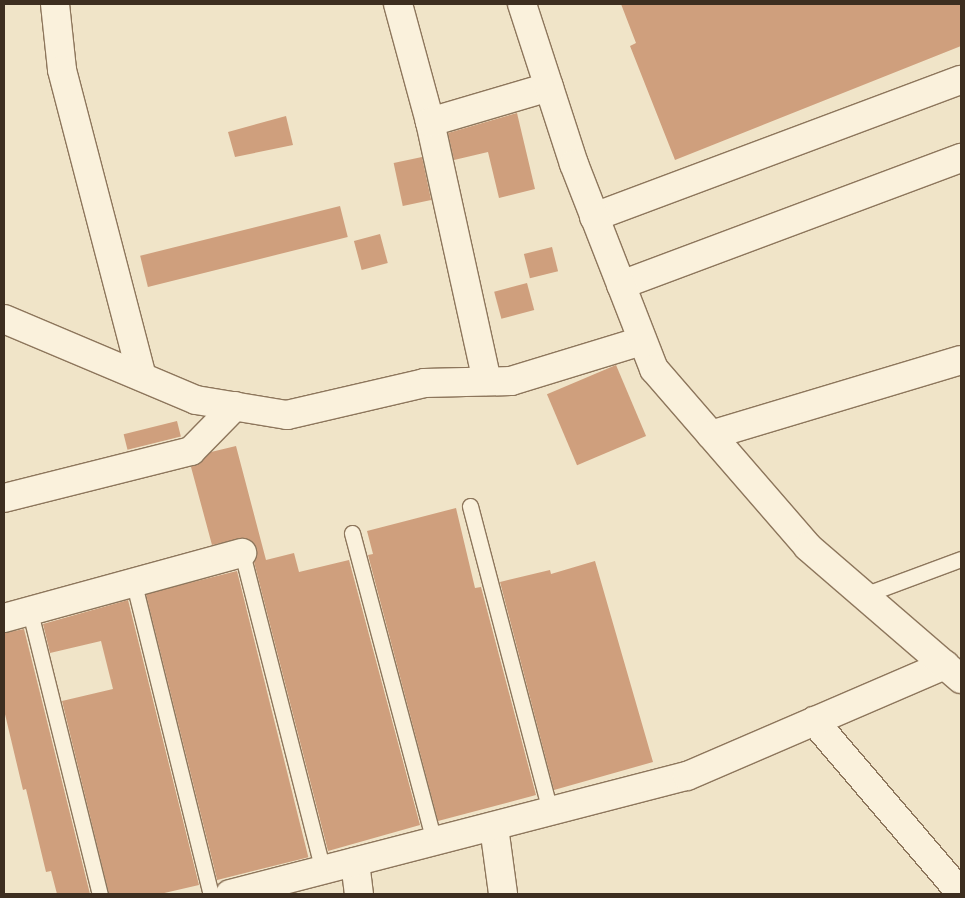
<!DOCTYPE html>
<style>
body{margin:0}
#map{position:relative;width:965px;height:898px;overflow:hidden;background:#f0e4c8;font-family:Georgia,serif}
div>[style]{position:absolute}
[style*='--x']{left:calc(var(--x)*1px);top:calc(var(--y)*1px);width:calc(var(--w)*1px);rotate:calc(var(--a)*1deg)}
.building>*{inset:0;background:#cf9f7d;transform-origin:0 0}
.roads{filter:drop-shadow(1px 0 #8d765c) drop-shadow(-1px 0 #8d765c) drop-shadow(0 1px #8d765c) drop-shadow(0 -1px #8d765c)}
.service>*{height:15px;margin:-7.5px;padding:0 7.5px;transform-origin:7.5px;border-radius:7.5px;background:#faf1dc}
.minor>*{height:28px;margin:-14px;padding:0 14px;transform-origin:14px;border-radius:14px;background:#faf1dc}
.tertiary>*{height:28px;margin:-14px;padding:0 14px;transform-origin:14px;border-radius:14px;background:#faf1dc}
.secondary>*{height:28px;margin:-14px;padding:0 14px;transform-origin:14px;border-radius:14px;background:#faf1dc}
span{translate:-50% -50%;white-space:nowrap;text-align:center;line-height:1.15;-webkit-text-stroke:4px #f7eed8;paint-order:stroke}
.frame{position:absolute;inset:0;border:5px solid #3d2e20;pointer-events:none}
</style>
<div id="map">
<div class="building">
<div style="clip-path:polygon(621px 4px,961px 4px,961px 46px,675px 160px,630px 46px,636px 43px)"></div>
<div style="clip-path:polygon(517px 113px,535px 189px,499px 198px,488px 152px,454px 160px,448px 133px)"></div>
<div style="clip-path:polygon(286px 116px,293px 145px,235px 157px,228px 132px)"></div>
<div style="left:422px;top:157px;width:44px;height:29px;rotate:78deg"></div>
<div style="left:340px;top:206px;width:32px;height:206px;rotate:76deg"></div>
<div style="left:380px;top:234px;width:30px;height:27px;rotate:75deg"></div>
<div style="left:552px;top:247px;width:25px;height:29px;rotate:76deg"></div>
<div style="left:527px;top:283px;width:28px;height:34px;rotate:75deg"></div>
<div style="left:616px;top:365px;width:77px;height:75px;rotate:67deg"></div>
<div style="left:177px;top:421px;width:16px;height:55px;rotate:76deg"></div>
<div style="clip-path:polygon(236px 446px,266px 560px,294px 553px,299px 572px,349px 560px,420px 825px,328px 851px,254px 562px,257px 548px,245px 538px,212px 545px,191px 467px,211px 452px)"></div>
<div style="clip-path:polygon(456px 508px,475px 588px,481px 587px,536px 795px,438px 821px,368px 555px,373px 554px,367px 531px)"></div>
<div style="clip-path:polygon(595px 561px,653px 762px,554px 790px,500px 582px,550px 570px,551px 574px)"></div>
<div style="left:237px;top:571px;width:295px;height:94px;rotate:76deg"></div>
<div style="clip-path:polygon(128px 600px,199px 885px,160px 894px,109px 894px,62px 701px,113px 689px,101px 641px,50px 653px,43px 624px)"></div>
<div style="clip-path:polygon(24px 629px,43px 705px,90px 894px,57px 894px,51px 871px,46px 872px,26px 789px,23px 790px,4px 710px,4px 633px)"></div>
</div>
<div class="roads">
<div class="service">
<div style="--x:470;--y:506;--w:316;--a:75.3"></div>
<div style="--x:352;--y:533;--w:319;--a:75.1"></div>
<div style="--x:242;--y:553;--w:327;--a:75.7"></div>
<div style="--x:134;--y:584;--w:319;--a:76.1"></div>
<div style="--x:864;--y:595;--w:103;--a:-20.4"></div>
<div style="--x:30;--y:612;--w:291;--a:76.1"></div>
</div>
<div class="minor">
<div style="--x:55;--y:4;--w:66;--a:83.9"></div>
<div style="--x:62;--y:70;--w:317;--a:75.4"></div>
<div style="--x:398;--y:4;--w:122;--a:74.8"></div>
<div style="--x:430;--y:122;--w:265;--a:77.6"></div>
<div style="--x:430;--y:122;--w:124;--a:-16.4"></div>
<div style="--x:594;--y:217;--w:392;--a:-20.5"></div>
<div style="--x:621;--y:285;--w:363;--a:-20.5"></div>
<div style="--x:4;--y:319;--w:208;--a:22.9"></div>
<div style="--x:196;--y:400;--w:92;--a:9.4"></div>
<div style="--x:287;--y:415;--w:141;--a:-13.1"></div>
<div style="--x:424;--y:383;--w:87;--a:-1.3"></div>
<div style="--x:511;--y:381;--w:137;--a:-17"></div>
<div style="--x:4;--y:498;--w:193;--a:-14.1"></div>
<div style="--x:191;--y:451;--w:63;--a:-45.6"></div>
<div style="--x:4;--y:618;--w:247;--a:-15.3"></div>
<div style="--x:814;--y:721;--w:226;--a:49.5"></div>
<div style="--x:494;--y:827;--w:68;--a:82.3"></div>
<div style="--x:355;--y:862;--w:32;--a:83"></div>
<div style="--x:230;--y:894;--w:472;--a:-14.5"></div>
<div style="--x:687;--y:776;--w:281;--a:-23.3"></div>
</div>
<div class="tertiary">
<div style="--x:522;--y:4;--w:168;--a:72"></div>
<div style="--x:574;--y:164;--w:220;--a:68.7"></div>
<div style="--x:654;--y:369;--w:235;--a:49.1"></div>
<div style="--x:808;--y:547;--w:202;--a:40.8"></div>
</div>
<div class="secondary">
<div style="--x:711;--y:435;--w:261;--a:-16.7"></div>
</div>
</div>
<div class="frame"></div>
</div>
